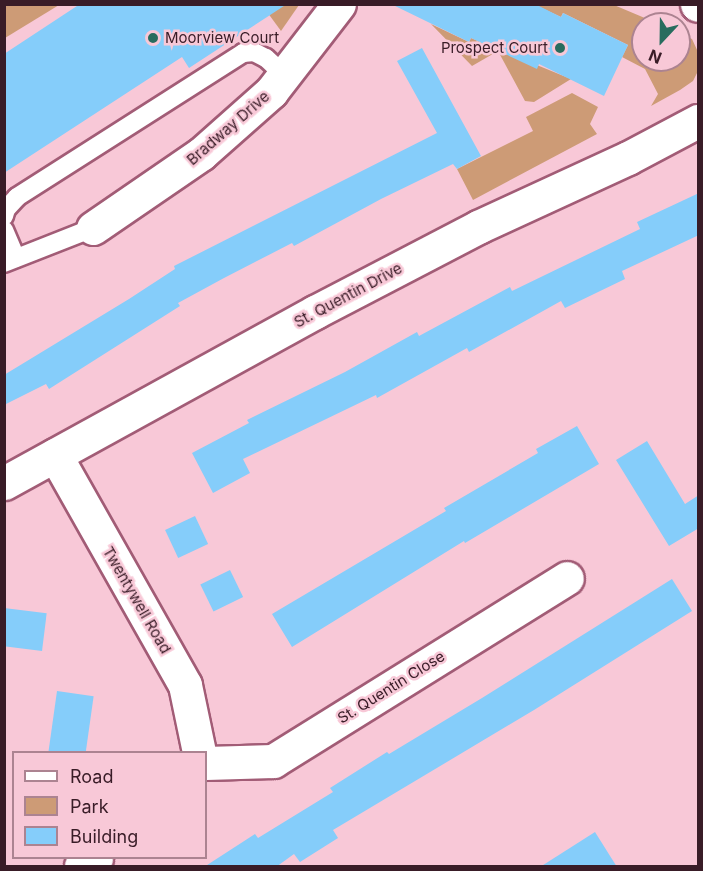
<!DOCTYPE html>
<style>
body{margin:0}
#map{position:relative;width:703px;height:871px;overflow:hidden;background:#f8c8d7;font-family:Inter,sans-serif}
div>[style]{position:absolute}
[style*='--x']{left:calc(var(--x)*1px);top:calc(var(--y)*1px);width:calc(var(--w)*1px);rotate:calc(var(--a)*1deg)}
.green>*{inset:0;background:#cd9b76}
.building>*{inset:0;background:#85cdfa;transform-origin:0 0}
.roads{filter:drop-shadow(2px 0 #a25c76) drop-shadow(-2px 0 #a25c76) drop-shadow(0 2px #a25c76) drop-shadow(0 -2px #a25c76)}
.lane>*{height:18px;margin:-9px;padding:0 9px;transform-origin:9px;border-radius:9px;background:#fff}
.street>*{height:33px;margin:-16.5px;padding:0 16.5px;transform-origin:16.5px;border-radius:16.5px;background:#fff}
.secondary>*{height:33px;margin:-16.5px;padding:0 16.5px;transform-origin:16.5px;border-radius:16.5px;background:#fff}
.dots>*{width:16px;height:16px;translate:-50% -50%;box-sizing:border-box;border:3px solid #f8c8d7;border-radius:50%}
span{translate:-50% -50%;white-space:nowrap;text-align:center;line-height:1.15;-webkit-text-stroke:5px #f8c8d7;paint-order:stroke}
.poi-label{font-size:15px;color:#391c27}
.left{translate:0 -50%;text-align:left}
.right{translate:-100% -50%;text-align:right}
.street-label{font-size:15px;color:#391c27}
.frame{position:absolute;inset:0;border:6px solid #391c27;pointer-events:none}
.legend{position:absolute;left:12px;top:751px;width:195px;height:108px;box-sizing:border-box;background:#f8c8d7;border:2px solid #ac8391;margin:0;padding:8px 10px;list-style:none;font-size:18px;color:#391c27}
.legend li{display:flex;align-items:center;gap:12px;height:30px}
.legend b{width:30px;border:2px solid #ac8391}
.north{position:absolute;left:631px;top:12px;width:60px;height:60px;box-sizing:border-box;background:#f8c8d7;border:2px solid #ac8391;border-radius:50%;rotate:202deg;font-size:16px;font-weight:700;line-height:24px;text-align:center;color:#391c27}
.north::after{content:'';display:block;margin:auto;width:21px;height:27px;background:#286c5e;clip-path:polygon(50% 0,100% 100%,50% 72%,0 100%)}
</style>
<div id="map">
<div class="green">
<div style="clip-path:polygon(5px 4px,59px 4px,59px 5px,5px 38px)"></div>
<div style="clip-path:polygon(262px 5px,299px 5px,281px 31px)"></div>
<div style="clip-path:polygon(535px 5px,614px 5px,659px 24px,643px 24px,643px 60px,679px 60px,679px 33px,692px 39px,698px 52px,698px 71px,693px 81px,680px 90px,651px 106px,658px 94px,645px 69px,622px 57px,628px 45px,563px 13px,561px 17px)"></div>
<div style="clip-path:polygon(431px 24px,469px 42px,471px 38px,571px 79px,534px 102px,525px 101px,498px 51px,472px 66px)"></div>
<div style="clip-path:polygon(572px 93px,598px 107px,590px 124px,597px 134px,473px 200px,457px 169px,533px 131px,526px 117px)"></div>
</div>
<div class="building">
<div style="clip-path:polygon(80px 4px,287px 4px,189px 68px,182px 57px,4px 173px,4px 54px)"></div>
<div style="clip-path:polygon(391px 4px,535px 4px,561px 17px,563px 13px,628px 45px,604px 96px,539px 64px,537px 69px,471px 38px,469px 42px)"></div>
<div style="clip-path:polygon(422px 48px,481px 156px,457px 169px,453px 164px,381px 199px,294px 246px,292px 243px,224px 278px,178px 303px,180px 306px,49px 389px,46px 384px,4px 405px,4px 375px,129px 299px,175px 269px,174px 266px,437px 133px,397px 61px)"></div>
<div style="clip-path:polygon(699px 193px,699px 235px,622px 271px,625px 279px,565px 308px,561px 301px,469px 352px,467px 348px,377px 398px,376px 395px,243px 459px,250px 473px,213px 493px,192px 453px,249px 423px,247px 420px,345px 372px,417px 332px,419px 336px,510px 287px,512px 291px,640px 229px,637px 222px)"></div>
<div style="clip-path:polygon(577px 426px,599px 464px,465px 543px,464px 541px,292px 647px,272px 614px,446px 511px,444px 508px,538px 453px,536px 449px)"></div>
<div style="clip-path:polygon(647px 441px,685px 504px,699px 495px,699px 528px,669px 546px,616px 460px)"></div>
<div style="left:195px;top:516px;width:31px;height:33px;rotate:65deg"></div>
<div style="left:230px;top:570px;width:30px;height:33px;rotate:64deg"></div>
<div style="clip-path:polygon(672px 579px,692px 611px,534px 710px,333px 830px,338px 838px,300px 862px,294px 854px,276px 867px,204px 867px,255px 834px,258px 838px,333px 792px,330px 788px,387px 752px,389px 754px,482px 698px)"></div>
<div style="left:4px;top:608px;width:43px;height:38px;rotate:7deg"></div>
<div style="left:57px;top:691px;width:37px;height:62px;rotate:8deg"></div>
<div style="clip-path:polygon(595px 832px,617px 867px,540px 867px)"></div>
</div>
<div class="roads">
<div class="lane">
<div style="--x:4;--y:216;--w:7;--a:-74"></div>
<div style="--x:6;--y:209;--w:16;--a:-47"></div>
<div style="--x:17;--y:197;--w:268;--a:-32.5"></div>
<div style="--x:243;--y:53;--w:11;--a:-5"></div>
<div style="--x:254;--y:52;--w:13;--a:27"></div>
<div style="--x:266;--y:58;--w:25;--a:43"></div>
<div style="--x:4;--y:230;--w:30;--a:67"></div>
<div style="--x:4;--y:263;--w:96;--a:-21.5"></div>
</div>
<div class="street">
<div style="--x:93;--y:228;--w:131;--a:-34.4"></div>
<div style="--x:201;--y:154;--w:94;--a:-41.5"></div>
<div style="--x:271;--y:92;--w:111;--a:-52.3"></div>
<div style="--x:55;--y:455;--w:264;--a:60.5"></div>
<div style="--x:185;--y:685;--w:68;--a:78.2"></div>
<div style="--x:4;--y:483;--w:355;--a:-28.8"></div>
<div style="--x:315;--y:312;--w:184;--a:-27.5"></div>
<div style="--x:478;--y:227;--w:165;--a:-24.7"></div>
<div style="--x:628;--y:158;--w:79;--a:-27.9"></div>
<div style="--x:206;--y:763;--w:67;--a:-1.7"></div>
<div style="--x:273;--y:761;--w:346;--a:-31.9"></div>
<div style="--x:81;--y:866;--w:17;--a:-28"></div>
</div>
<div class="secondary">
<div style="--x:697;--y:4;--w:1;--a:45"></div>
</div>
</div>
<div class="dots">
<div style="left:153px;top:38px;background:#286c5e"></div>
<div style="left:560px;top:48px;background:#286c5e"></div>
</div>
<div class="poi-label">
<span class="left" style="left:165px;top:38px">Moorview Court</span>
<span class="right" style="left:548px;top:48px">Prospect Court</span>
</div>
<div class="street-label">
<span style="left:228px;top:128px;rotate:-41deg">Bradway Drive</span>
<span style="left:348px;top:295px;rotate:-28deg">St. Quentin Drive</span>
<span style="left:137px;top:600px;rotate:60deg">Twentywell Road</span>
<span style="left:391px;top:687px;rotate:-32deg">St. Quentin Close</span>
</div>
<div class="frame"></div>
<ul class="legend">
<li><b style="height:8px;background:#fff"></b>Road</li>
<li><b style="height:16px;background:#cd9b76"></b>Park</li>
<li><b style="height:16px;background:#85cdfa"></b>Building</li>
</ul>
<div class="north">N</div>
</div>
